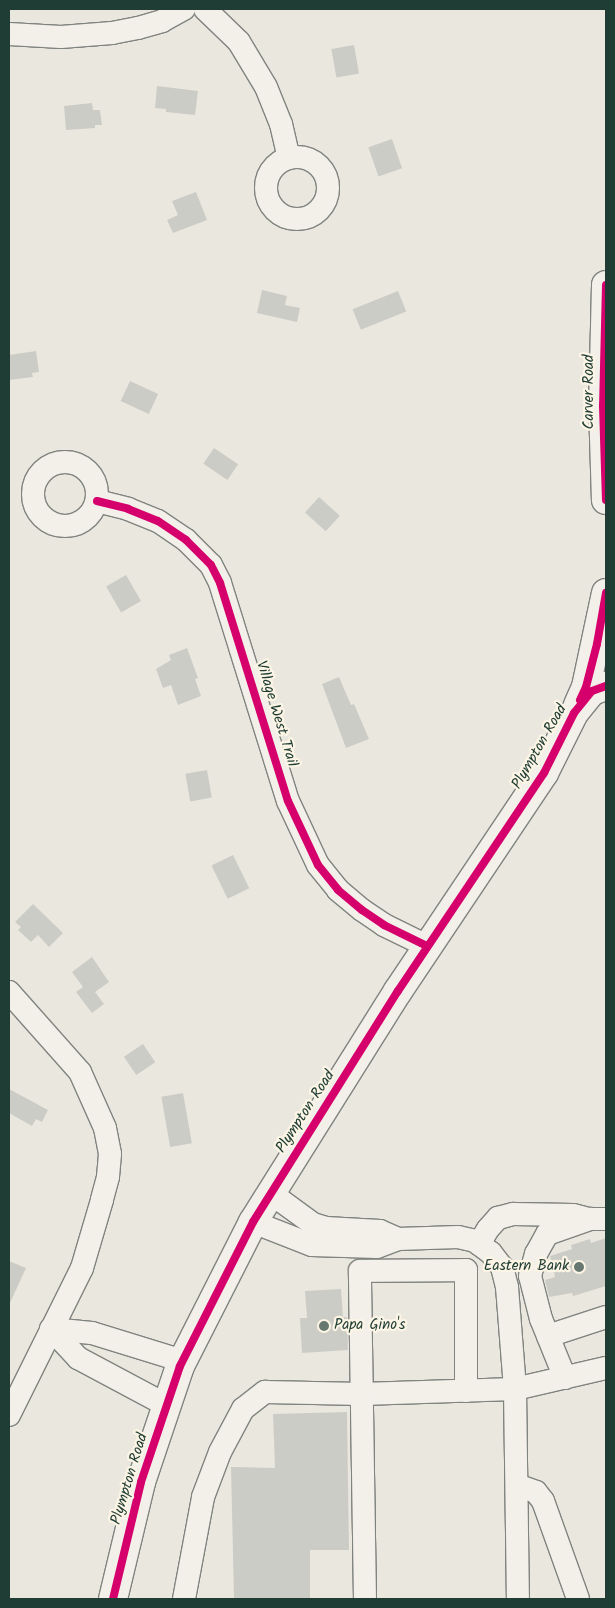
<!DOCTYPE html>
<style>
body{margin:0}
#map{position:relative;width:615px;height:1608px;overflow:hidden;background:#eae7df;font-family:Kalam,sans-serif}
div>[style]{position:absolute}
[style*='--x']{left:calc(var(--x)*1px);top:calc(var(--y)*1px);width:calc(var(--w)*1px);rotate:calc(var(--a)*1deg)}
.building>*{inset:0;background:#ccccc6;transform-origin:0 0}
.roads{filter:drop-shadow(1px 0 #80847f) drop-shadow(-1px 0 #80847f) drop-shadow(0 1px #80847f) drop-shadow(0 -1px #80847f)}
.minor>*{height:22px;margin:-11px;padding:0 11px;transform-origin:11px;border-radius:11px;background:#f3f0ea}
.minor>.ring{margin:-11px;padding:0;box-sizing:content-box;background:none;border:22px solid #f3f0ea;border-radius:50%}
.major>*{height:28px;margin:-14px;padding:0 14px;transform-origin:14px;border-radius:14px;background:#f3f0ea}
.highway>*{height:28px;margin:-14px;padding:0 14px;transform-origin:14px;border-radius:14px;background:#f3f0ea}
.cycleway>*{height:8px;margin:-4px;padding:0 4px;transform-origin:4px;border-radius:4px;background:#d6006c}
.dots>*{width:14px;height:14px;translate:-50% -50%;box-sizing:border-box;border:2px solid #fcf5e5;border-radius:50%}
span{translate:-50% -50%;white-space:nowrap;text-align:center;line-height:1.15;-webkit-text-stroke:4.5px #fcf5e5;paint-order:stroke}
.street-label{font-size:15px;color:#1f3d34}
.poi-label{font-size:15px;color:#1f3d34}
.right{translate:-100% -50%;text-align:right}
.left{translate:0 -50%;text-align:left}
.frame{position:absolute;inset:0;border:10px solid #1f3d34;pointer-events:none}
</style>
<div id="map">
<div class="building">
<div style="left:354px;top:45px;width:29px;height:23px;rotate:80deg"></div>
<div style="clip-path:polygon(157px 86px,198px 91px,195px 115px,166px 112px,166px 109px,155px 108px)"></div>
<div style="clip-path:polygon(92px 103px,93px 110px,100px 110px,102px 125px,95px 125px,95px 128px,66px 130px,64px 106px)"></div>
<div style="left:392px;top:139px;width:31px;height:25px;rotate:71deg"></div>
<div style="clip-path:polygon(196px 192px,207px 220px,173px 233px,167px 220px,178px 215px,172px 201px)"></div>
<div style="clip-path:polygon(262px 290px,287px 296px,285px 305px,300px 308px,297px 322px,257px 313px)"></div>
<div style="left:398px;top:291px;width:22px;height:49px;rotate:68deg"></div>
<div style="clip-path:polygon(36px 351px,39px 372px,32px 373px,33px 377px,9px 380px,9px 355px)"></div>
<div style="left:130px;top:381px;width:31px;height:22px;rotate:25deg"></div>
<div style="left:214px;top:448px;width:29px;height:19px;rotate:34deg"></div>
<div style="left:319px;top:497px;width:28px;height:21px;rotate:42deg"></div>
<div style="left:126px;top:575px;width:30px;height:23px;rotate:60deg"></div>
<div style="clip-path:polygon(187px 648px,198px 678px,195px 679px,201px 696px,178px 705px,171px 685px,163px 688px,156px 669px,171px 660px,169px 655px)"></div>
<div style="clip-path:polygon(339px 677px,351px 705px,354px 704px,369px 739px,346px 748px,322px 684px)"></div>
<div style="left:207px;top:770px;width:28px;height:22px;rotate:80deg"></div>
<div style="left:233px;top:855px;width:37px;height:24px;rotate:64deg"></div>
<div style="clip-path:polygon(33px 904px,63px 933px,49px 947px,38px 935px,31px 942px,18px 930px,21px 927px,15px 922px)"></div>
<div style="clip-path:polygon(92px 957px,109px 982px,95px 992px,104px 1004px,92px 1013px,76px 992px,83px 987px,72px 972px)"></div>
<div style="left:143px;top:1044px;width:22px;height:23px;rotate:56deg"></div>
<div style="clip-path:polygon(9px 1089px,48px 1110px,42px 1122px,36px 1119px,32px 1126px,9px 1113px)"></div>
<div style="left:183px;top:1093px;width:51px;height:22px;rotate:80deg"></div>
<div style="clip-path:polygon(606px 1238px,606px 1286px,573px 1296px,572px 1293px,549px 1297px,545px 1280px,555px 1277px,550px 1256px,572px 1249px,571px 1245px,590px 1239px,591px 1243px)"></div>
<div style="clip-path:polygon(9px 1261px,26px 1268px,9px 1305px)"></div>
<div style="clip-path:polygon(341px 1289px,343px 1317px,347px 1317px,348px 1350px,302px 1353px,300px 1318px,307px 1318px,305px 1291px)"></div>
<div style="clip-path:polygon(347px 1412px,349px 1550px,310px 1550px,310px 1599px,234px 1599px,231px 1467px,275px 1468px,273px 1414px)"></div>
</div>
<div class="roads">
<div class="minor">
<div style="--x:205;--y:9;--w:47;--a:44.1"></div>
<div style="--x:239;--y:42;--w:52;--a:59"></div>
<div style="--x:266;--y:87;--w:40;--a:68"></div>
<div style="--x:281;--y:124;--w:35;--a:77"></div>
<div style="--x:9;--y:34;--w:52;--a:3.3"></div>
<div style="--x:61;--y:37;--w:51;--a:-4.5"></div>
<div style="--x:112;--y:33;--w:26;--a:-11"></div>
<div style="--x:138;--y:28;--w:25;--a:-16"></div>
<div style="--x:162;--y:21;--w:25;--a:-29"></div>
<div class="ring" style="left:266px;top:157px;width:40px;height:40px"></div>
<div class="ring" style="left:33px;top:462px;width:42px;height:42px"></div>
<div style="--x:97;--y:501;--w:32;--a:14"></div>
<div style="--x:128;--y:509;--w:32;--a:22"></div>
<div style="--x:158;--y:521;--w:34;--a:34"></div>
<div style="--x:186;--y:540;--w:35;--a:45"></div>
<div style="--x:211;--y:565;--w:20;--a:63"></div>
<div style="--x:220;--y:583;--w:228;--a:72.7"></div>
<div style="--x:288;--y:801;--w:71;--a:64.9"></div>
<div style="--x:318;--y:865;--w:32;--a:51"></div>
<div style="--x:338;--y:890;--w:31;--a:40"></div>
<div style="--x:362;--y:910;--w:27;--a:34"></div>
<div style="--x:384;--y:925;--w:48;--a:26"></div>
<div style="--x:9;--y:992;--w:107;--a:48.4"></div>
<div style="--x:80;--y:1072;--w:61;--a:65.9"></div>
<div style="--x:105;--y:1128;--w:26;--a:79"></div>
<div style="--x:110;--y:1154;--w:23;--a:95"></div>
<div style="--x:108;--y:1177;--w:24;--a:105"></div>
<div style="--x:102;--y:1200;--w:71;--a:106.4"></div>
<div style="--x:82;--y:1268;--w:164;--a:116.4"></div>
<div style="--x:272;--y:1189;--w:14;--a:54"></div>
<div style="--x:280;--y:1200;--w:41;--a:36"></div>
<div style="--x:313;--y:1224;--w:14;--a:17"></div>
<div style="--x:326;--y:1228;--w:54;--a:3.2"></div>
<div style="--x:380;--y:1231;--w:20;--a:24"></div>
<div style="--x:253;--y:1222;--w:63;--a:21.3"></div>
<div style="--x:312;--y:1245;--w:65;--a:1.8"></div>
<div style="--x:377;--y:1247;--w:22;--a:-21"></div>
<div style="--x:398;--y:1239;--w:60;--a:-1.9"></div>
<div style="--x:458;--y:1237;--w:17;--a:13"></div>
<div style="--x:475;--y:1241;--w:20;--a:37"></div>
<div style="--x:491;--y:1253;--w:18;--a:52"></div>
<div style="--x:502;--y:1267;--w:21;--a:76"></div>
<div style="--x:507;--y:1287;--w:102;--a:85.5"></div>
<div style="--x:515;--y:1389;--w:210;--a:89.2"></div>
<div style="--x:479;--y:1244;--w:17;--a:-59"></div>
<div style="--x:488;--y:1229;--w:15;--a:-48"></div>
<div style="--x:498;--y:1218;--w:16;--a:-15"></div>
<div style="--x:513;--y:1214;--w:60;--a:1"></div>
<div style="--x:573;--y:1215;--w:12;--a:14"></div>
<div style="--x:51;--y:1329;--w:40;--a:47"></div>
<div style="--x:78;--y:1358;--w:102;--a:28.1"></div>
<div style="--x:51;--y:1329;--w:41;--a:5.6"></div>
<div style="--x:92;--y:1333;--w:95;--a:17.1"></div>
<div style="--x:548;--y:1336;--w:61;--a:-18.1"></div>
<div style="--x:565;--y:1378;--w:64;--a:-112.1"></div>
<div style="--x:541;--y:1319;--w:44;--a:-104.3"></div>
<div style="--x:530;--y:1276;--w:23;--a:-75"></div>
<div style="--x:536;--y:1254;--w:23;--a:-61"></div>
<div style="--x:547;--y:1234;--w:46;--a:-19.2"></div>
<div style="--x:590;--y:1219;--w:16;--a:0"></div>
<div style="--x:517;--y:1485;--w:20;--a:20"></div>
<div style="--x:536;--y:1492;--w:11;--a:52"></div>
<div style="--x:543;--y:1501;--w:104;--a:70.3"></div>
<div style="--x:184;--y:1599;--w:104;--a:-79.4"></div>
<div style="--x:203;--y:1497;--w:48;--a:-69.3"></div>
<div style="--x:220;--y:1452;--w:49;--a:-61.9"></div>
<div style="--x:243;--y:1409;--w:28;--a:-38"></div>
<div style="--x:265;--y:1392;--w:97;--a:1.2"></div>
<div style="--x:362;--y:1394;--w:153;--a:-1.9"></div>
<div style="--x:515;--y:1389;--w:93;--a:-13"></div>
<div style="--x:365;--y:1599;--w:328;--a:-90.9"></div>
<div style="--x:360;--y:1271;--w:106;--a:-0.5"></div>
<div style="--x:466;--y:1270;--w:121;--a:90"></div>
</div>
<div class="major">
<div style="--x:578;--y:705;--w:20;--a:-66"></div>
<div style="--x:586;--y:687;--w:96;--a:-78"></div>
<div style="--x:113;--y:1599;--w:120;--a:-76.5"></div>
<div style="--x:141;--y:1482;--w:122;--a:-71.4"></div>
<div style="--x:180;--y:1366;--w:161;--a:-63.1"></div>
<div style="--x:253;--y:1222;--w:273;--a:-57.9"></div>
<div style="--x:398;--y:991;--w:262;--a:-56.2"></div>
<div style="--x:544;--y:773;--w:67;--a:-63.4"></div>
<div style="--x:574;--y:713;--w:28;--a:-51"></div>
<div style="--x:592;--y:691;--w:15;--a:-20"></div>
</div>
<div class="highway">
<div style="--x:606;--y:285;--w:121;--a:91.4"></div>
<div style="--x:603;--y:406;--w:94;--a:88.2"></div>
</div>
</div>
<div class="cycleway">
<div style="--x:606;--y:285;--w:121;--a:91.4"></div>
<div style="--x:603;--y:406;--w:94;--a:88.2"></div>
<div style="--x:97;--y:501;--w:32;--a:14"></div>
<div style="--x:128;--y:509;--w:32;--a:22"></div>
<div style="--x:158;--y:521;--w:34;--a:34"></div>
<div style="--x:186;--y:540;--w:35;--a:45"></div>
<div style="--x:211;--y:565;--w:20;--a:63"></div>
<div style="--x:220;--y:583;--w:228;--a:72.7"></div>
<div style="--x:288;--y:801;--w:71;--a:64.9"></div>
<div style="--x:318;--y:865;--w:32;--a:51"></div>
<div style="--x:338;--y:890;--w:31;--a:40"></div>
<div style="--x:362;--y:910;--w:27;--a:34"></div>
<div style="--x:384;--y:925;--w:48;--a:26"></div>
<div style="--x:580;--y:700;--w:14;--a:-65"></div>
<div style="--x:586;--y:687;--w:44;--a:-75.7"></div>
<div style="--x:597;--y:644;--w:52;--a:-80"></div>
<div style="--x:113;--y:1599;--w:120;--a:-76.5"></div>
<div style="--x:141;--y:1482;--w:122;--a:-71.4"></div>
<div style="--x:180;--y:1366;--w:161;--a:-63.1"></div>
<div style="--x:253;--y:1222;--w:273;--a:-57.9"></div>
<div style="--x:398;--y:991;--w:262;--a:-56.2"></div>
<div style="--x:544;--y:773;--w:67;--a:-63.4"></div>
<div style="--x:574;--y:713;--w:28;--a:-51"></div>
<div style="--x:592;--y:691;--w:15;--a:-20"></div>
</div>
<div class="dots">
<div style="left:579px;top:1267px;background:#667870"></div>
<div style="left:324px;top:1326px;background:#667870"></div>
</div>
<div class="street-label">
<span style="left:590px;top:392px;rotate:-90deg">Carver Road</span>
<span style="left:276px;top:714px;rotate:73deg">Village West Trail</span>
<span style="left:540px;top:747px;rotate:-60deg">Plympton Road</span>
<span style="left:306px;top:1112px;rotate:-57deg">Plympton Road</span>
<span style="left:130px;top:1479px;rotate:-73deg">Plympton Road</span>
</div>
<div class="poi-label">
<span class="right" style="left:569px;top:1267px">Eastern Bank</span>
<span class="left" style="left:334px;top:1326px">Papa Gino's</span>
</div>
<div class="frame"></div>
</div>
